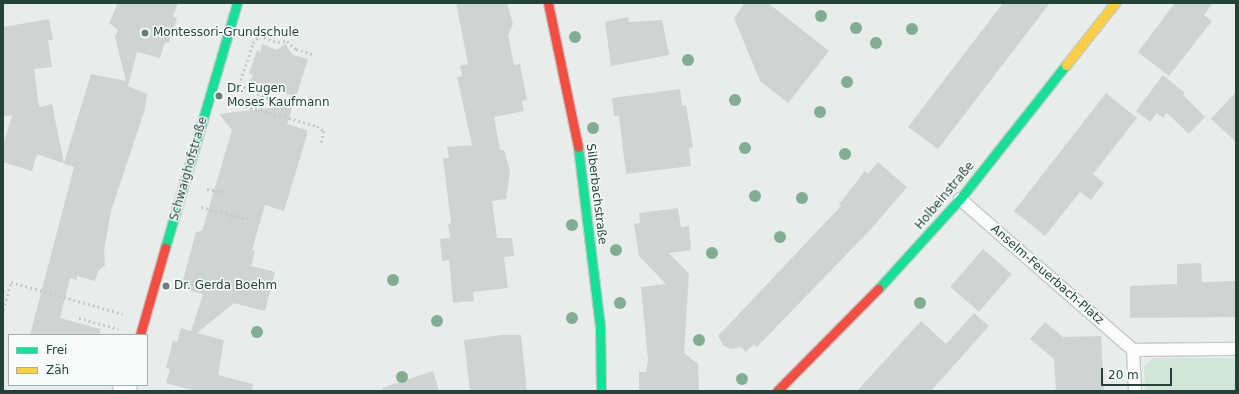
<!DOCTYPE html>
<meta charset="utf-8">
<style>
body{margin:0}
#map{position:relative;width:1239px;height:394px;overflow:hidden;background:#e8edeb;font-family:"DejaVu Sans",sans-serif}
div>[style]{position:absolute}
[style*='--x']{left:calc(var(--x)*1px);top:calc(var(--y)*1px);width:calc(var(--w)*1px);rotate:calc(var(--a)*1deg)}
.green>*{inset:0;background:#d1e6d8}
.building>*{inset:0;background:#cfd4d2;transform-origin:0 0}
.path>*{height:2.5px;margin-top:-1.25px;transform-origin:0;background:repeating-linear-gradient(90deg,#c3ccca 0 2px,transparent 0 5px)}
.roads{filter:drop-shadow(1px 0 #c5cac8) drop-shadow(-1px 0 #c5cac8) drop-shadow(0 1px #c5cac8) drop-shadow(0 -1px #c5cac8)}
.lane>*{height:12px;margin:-6px;padding:0 6px;transform-origin:6px;border-radius:6px;background:#fcfcfc}
.street>*{height:22px;margin:-11px;padding:0 11px;transform-origin:11px;border-radius:11px;background:#fcfcfc}
.fast>*{height:9px;margin:-4.5px;padding:0 4.5px;transform-origin:4.5px;border-radius:4.5px;background:#16e098}
.slow>*{height:9px;margin:-4.5px;padding:0 4.5px;transform-origin:4.5px;border-radius:4.5px;background:#ffcf43}
.jam>*{height:9px;margin:-4.5px;padding:0 4.5px;transform-origin:4.5px;border-radius:4.5px;background:#f24e42}
.trees>*{width:12px;height:12px;margin:-6px;border-radius:50%;background:#81ae93}
.dots>*{width:11px;height:11px;translate:-50% -50%;box-sizing:border-box;border:2px solid #f7fbf9;border-radius:50%}
span{translate:-50% -50%;white-space:nowrap;text-align:center;line-height:1.15;-webkit-text-stroke:3px #f7fbf9;paint-order:stroke}
.poi-label{font-size:12px;color:#24423a}
.left{translate:0 -50%;text-align:left}
.street-label{font-size:12px;color:#24423a}
.frame{position:absolute;inset:0;border:4px solid #24423a;pointer-events:none}
.legend{position:absolute;left:8px;top:334px;width:140px;height:52px;box-sizing:border-box;background:#f7fbf9;border:1px solid #a3b1ad;margin:0;padding:5px 7px;list-style:none;font-size:12px;color:#24423a}
.legend li{display:flex;align-items:center;gap:8px;height:20px}
.legend b{width:20px;border:1px solid #a3b1ad}
.scale{position:absolute;left:1101px;top:368px;width:71px;height:18px;box-sizing:border-box;border:2px solid #24423a;border-top:0;padding-left:5px;font-size:12px;line-height:14px;white-space:nowrap;color:#24423a;-webkit-text-stroke:3px #f7fbf9;paint-order:stroke}
</style>
<div id="map">
<div class="green">
<div style="clip-path:polygon(1153px 358px,1234px 358px,1236px 391px,1145px 391px,1144px 366px)"></div>
</div>
<div class="building">
<div style="clip-path:polygon(118px 3px,178px 3px,173px 17px,177px 18px,169px 43px,165px 42px,160px 58px,137px 52px,128px 86px,147px 94px,145px 109px,111px 211px,104px 250px,105px 265px,98px 271px,95px 281px,77px 276px,77px 280px,70px 278px,60px 318px,100px 329px,100px 335px,30px 335px,74px 167px,37px 154px,32px 171px,3px 162px,3px 146px,12px 115px,3px 117px,3px 27px,49px 19px,53px 40px,48px 40px,52px 67px,34px 69px,39px 107px,52px 104px,64px 163px,91px 74px,126px 81px,115px 37px,118px 30px,109px 23px)"></div>
<div style="clip-path:polygon(456px 3px,507px 3px,513px 24px,508px 35px,514px 65px,520px 64px,527px 100px,522px 101px,524px 111px,494px 117px,500px 150px,504px 150px,510px 171px,506px 199px,492px 201px,497px 238px,512px 238px,514px 256px,504px 257px,508px 288px,473px 292px,474px 301px,453px 303px,449px 260px,442px 261px,440px 239px,450px 238px,448px 224px,451px 223px,443px 158px,449px 158px,447px 147px,472px 145px,457px 77px,462px 76px,460px 66px,468px 64px)"></div>
<div style="clip-path:polygon(768px 3px,829px 51px,788px 103px,760px 81px,734px 18px,744px 4px)"></div>
<div style="clip-path:polygon(1003px 3px,1050px 3px,938px 149px,908px 127px)"></div>
<div style="clip-path:polygon(1175px 3px,1213px 3px,1204px 15px,1212px 21px,1169px 76px,1138px 52px)"></div>
<div style="clip-path:polygon(628px 17px,629px 22px,662px 20px,669px 55px,611px 66px,605px 22px)"></div>
<div style="clip-path:polygon(262px 44px,277px 50px,285px 44px,293px 55px,308px 59px,296px 97px,250px 82px,253px 75px,249px 74px,257px 50px,260px 52px)"></div>
<div style="clip-path:polygon(1163px 75px,1185px 93px,1183px 95px,1205px 117px,1189px 134px,1167px 113px,1163px 118px,1157px 113px,1150px 122px,1136px 111px)"></div>
<div style="clip-path:polygon(680px 89px,682px 106px,686px 105px,693px 147px,689px 148px,691px 166px,626px 174px,619px 116px,614px 116px,612px 98px)"></div>
<div style="clip-path:polygon(1236px 92px,1236px 142px,1211px 119px)"></div>
<div style="clip-path:polygon(1106px 93px,1137px 118px,1093px 174px,1104px 183px,1091px 200px,1080px 192px,1045px 236px,1014px 211px)"></div>
<div style="clip-path:polygon(293px 105px,287px 124px,307px 130px,307px 135px,284px 211px,265px 205px,252px 250px,255px 251px,251px 266px,275px 272px,265px 311px,234px 303px,197px 333px,224px 340px,218px 375px,253px 384px,252px 391px,195px 391px,166px 383px,170px 369px,166px 368px,173px 341px,177px 342px,181px 328px,191px 331px,203px 294px,187px 290px,187px 286px,182px 284px,196px 232px,202px 231px,232px 130px,219px 114px)"></div>
<div style="clip-path:polygon(878px 162px,907px 187px,872px 228px,757px 347px,754px 344px,746px 352px,741px 347px,730px 349px,723px 345px,718px 336px,841px 206px,839px 204px,865px 171px,868px 174px)"></div>
<div style="clip-path:polygon(678px 208px,681px 227px,689px 226px,691px 250px,669px 253px,689px 274px,684px 353px,698px 364px,699px 391px,639px 391px,639px 372px,646px 372px,648px 360px,641px 287px,666px 284px,639px 256px,634px 224px,640px 223px,639px 213px)"></div>
<div style="left:983px;top:249px;width:38px;height:50px;rotate:41deg"></div>
<div style="clip-path:polygon(1201px 263px,1202px 282px,1236px 281px,1236px 317px,1130px 318px,1130px 286px,1177px 284px,1177px 264px)"></div>
<div style="clip-path:polygon(974px 313px,989px 326px,931px 391px,857px 391px,921px 321px,946px 344px)"></div>
<div style="clip-path:polygon(1045px 322px,1063px 337px,1101px 336px,1104px 391px,1056px 391px,1054px 359px,1030px 339px)"></div>
<div style="clip-path:polygon(502px 335px,521px 335px,527px 391px,470px 391px,464px 340px)"></div>
<div style="clip-path:polygon(433px 371px,439px 391px,383px 391px,382px 388px)"></div>
</div>
<div class="path">
<div style="--x:239;--y:85;--w:44;--a:-71.6"></div>
<div style="--x:253;--y:43;--w:9;--a:-49"></div>
<div style="--x:259;--y:36;--w:20;--a:18"></div>
<div style="--x:278;--y:42;--w:9;--a:-6"></div>
<div style="--x:287;--y:41;--w:12;--a:42"></div>
<div style="--x:296;--y:49;--w:17;--a:17"></div>
<div style="--x:239;--y:85;--w:42;--a:24.1"></div>
<div style="--x:277;--y:102;--w:19;--a:12"></div>
<div style="--x:231;--y:102;--w:89;--a:15.6"></div>
<div style="--x:317;--y:126;--w:9;--a:36"></div>
<div style="--x:324;--y:131;--w:14;--a:102"></div>
<div style="--x:207;--y:189;--w:19;--a:9"></div>
<div style="--x:201;--y:207;--w:32;--a:14"></div>
<div style="--x:232;--y:215;--w:6;--a:99"></div>
<div style="--x:232;--y:215;--w:16;--a:14"></div>
<div style="--x:3;--y:291;--w:4;--a:27"></div>
<div style="--x:3;--y:310;--w:29;--a:-74"></div>
<div style="--x:11;--y:282;--w:116;--a:15.9"></div>
<div style="--x:79;--y:318;--w:41;--a:15.4"></div>
</div>
<div class="roads">
<div class="lane">
<div style="--x:960;--y:199;--w:230;--a:41.1"></div>
<div style="--x:1135;--y:391;--w:41;--a:-92.8"></div>
<div style="--x:1133;--y:350;--w:103;--a:-0.6"></div>
</div>
<div class="street">
<div style="--x:124;--y:391;--w:6;--a:-72"></div>
</div>
<div class="fast">
<div style="--x:578;--y:147;--w:179;--a:83"></div>
<div style="--x:600;--y:325;--w:66;--a:89.1"></div>
<div style="--x:165;--y:248;--w:255;--a:-73.6"></div>
<div style="--x:878;--y:289;--w:122;--a:-47.7"></div>
<div style="--x:960;--y:199;--w:171;--a:-51.7"></div>
</div>
<div class="slow">
<div style="--x:1066;--y:65;--w:79;--a:-51.7"></div>
</div>
<div class="jam">
<div style="--x:548;--y:3;--w:147;--a:78.2"></div>
<div style="--x:140;--y:335;--w:91;--a:-74"></div>
<div style="--x:777;--y:391;--w:144;--a:-45.3"></div>
</div>
</div>
<div class="trees">
<div style="left:821px;top:16px"></div>
<div style="left:856px;top:28px"></div>
<div style="left:912px;top:29px"></div>
<div style="left:575px;top:37px"></div>
<div style="left:876px;top:43px"></div>
<div style="left:688px;top:60px"></div>
<div style="left:847px;top:82px"></div>
<div style="left:735px;top:100px"></div>
<div style="left:820px;top:112px"></div>
<div style="left:593px;top:128px"></div>
<div style="left:745px;top:148px"></div>
<div style="left:845px;top:154px"></div>
<div style="left:755px;top:196px"></div>
<div style="left:802px;top:198px"></div>
<div style="left:572px;top:225px"></div>
<div style="left:780px;top:237px"></div>
<div style="left:616px;top:250px"></div>
<div style="left:712px;top:253px"></div>
<div style="left:393px;top:280px"></div>
<div style="left:620px;top:303px"></div>
<div style="left:920px;top:303px"></div>
<div style="left:572px;top:318px"></div>
<div style="left:437px;top:321px"></div>
<div style="left:257px;top:332px"></div>
<div style="left:699px;top:340px"></div>
<div style="left:402px;top:377px"></div>
<div style="left:742px;top:379px"></div>
</div>
<div class="dots">
<div style="left:145px;top:33px;background:#697e78"></div>
<div style="left:219px;top:96px;background:#697e78"></div>
<div style="left:166px;top:286px;background:#697e78"></div>
</div>
<div class="poi-label">
<span class="left" style="left:153px;top:33px">Montessori-Grundschule</span>
<span class="left" style="left:227px;top:96px">Dr. Eugen<br>Moses Kaufmann</span>
<span class="left" style="left:174px;top:286px">Dr. Gerda Boehm</span>
</div>
<div class="street-label">
<span style="left:189px;top:169px;rotate:-74deg">Schwaighofstraße</span>
<span style="left:596px;top:194px;rotate:83deg">Silberbachstraße</span>
<span style="left:945px;top:196px;rotate:-50deg">Holbeinstraße</span>
<span style="left:1047px;top:275px;rotate:41deg">Anselm-Feuerbach-Platz</span>
</div>
<div class="frame"></div>
<ul class="legend">
<li><b style="height:5px;background:#16e098"></b>Frei</li>
<li><b style="height:5px;background:#ffcf43"></b>Zäh</li>
</ul>
<div class="scale">20 m</div>
</div>
